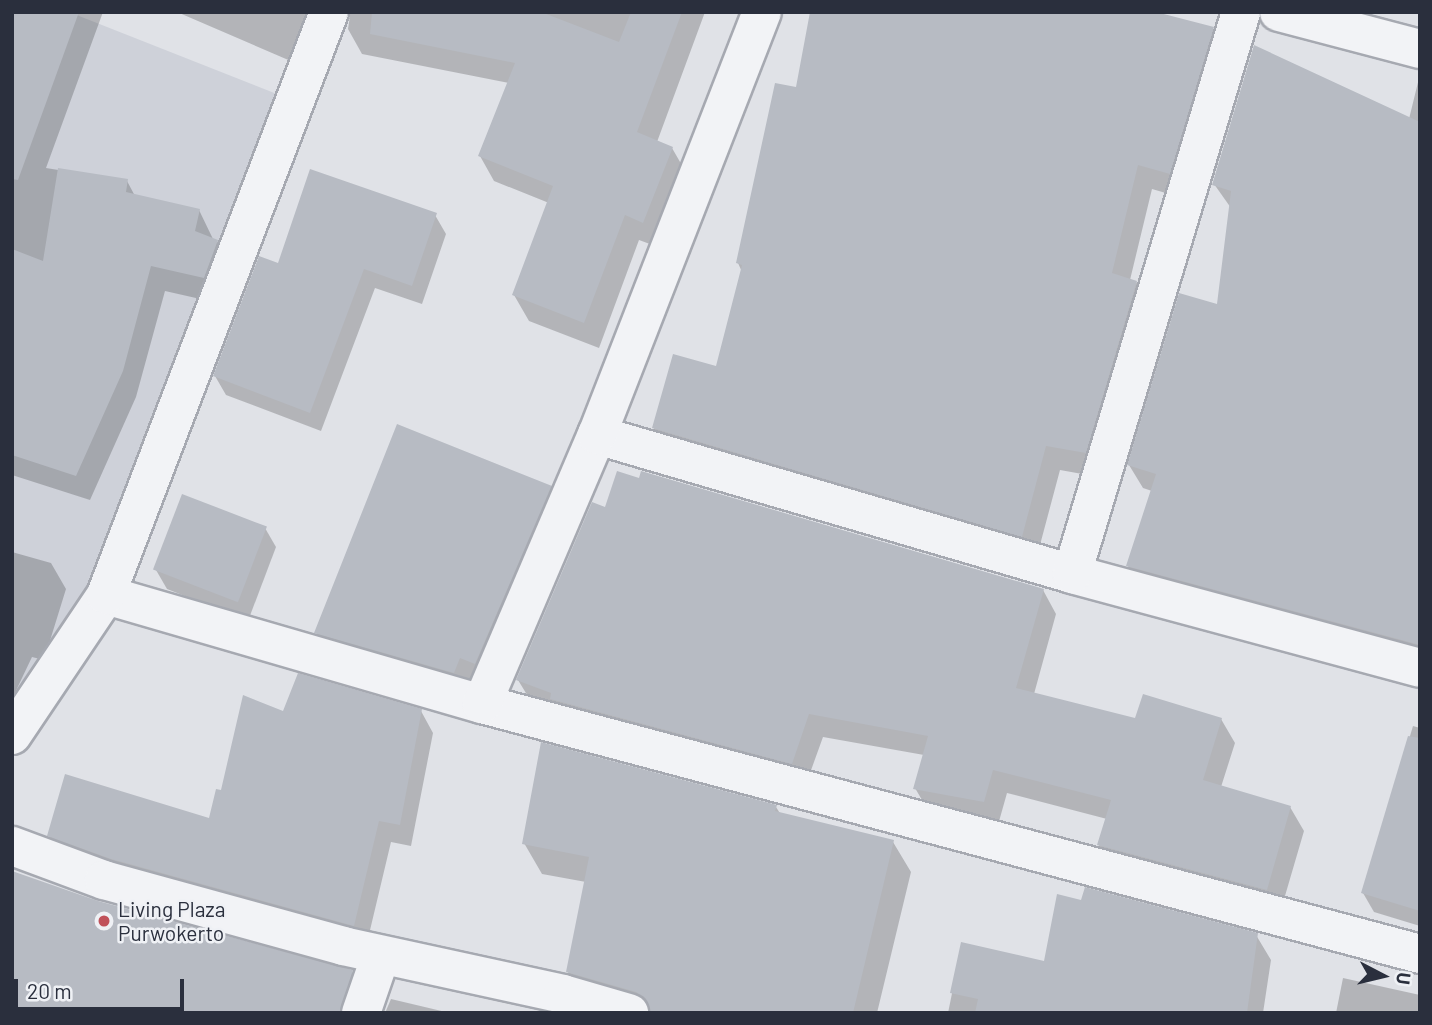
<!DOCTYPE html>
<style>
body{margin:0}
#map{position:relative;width:1432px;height:1025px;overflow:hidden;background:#e0e2e7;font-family:Barlow,sans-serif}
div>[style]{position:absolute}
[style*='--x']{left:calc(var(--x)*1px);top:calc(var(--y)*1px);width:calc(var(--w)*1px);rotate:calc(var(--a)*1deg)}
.built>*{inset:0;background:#ced1d9}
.shadow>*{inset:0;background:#0003}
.building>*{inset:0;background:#b7bbc3;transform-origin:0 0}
.roads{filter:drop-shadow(2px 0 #a6a9b1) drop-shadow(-2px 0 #a6a9b1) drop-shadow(0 2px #a6a9b1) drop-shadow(0 -2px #a6a9b1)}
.minor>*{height:38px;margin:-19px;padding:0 19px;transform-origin:19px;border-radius:19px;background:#f2f3f6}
.dots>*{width:19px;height:19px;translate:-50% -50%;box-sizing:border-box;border:4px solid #eff1f5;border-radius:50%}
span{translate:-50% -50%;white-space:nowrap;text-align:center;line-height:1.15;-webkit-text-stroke:5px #eff1f5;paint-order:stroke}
.poi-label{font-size:21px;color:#2a2f3d}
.left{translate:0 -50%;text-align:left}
.frame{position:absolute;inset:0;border:14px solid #2a2f3d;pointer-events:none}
.north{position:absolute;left:1348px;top:941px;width:70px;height:70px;-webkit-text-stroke:5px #eff1f5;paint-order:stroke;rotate:97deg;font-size:19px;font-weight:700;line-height:28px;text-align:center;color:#2a2f3d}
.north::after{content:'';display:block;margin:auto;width:24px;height:32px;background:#2a2f3d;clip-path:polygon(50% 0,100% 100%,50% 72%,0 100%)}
.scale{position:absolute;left:14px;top:979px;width:170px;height:32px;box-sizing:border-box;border:4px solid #2a2f3d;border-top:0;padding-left:9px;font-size:21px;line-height:24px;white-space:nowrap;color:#2a2f3d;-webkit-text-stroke:5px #eff1f5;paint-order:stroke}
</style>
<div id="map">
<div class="built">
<div style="clip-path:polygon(12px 12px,69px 12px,287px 98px,87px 601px,12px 723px)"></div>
</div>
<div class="shadow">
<div style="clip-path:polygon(12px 12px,103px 12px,46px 168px,127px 181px,135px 196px,199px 210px,213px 239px,217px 241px,232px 267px,218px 303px,165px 291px,136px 397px,90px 500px,12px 475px)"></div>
<div style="clip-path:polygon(177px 12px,705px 12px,657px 142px,672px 148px,687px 174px,658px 247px,639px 240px,599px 348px,529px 321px,514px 295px,549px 203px,494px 181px,480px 156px,509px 83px,362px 54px,348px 29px,350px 16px,340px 15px,293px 62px)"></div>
<div style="clip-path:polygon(1212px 29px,1227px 54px,1183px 198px,1152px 189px,1130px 280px,1136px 282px,1151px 307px,1099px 477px,1060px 470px,1036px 560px,669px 453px,654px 428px,717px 368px,742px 272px,738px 263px,797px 89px)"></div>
<div style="clip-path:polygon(1420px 74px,1420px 664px,1142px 589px,1128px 566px,1152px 491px,1143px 488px,1129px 465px,1219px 307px,1231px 208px,1214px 184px,1409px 119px)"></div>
<div style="clip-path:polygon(435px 215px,446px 234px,422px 304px,375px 288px,321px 431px,226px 395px,215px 376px,279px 266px)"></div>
<div style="clip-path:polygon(550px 487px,566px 513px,490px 689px,331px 659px,316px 632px)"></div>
<div style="clip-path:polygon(606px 509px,1043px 590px,1056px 614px,1034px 694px,1137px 720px,1221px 719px,1235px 743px,1221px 787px,1290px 807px,1304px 831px,1280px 913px,1113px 869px,1099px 845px,1107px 819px,1007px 793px,998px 825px,929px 812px,915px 788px,924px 755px,823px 737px,805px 787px,532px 703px,518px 680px)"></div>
<div style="clip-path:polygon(265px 528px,276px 547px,248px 621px,167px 589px,156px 570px)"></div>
<div style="clip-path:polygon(12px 552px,51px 563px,66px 589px,44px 660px,32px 657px,12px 699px)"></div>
<div style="clip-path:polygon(421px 711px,433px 733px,411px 846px,391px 842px,366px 947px,61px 857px,49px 835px,211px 821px,223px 792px,284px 713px)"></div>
<div style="clip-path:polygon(1413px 726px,1420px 728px,1420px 926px,1374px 912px,1363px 893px)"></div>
<div style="clip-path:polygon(776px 807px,781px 815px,893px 842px,911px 872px,877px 1013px,621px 1013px,586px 1003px,568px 972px,586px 882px,542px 874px,524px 843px)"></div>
<div style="clip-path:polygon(98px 903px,351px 972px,366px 998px,362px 1013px,12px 1013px)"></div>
<div style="clip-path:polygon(1256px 935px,1271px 960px,1263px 1013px,948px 1013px,962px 944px,1045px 963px)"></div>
<div style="clip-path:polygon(1343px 978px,1420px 995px,1420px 1013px,1336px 1013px)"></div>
<div style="clip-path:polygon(391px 999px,450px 1013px,385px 1013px)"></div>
</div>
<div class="building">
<div style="clip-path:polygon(12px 12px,79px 12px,18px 180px,12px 179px)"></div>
<div style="clip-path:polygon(372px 12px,541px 12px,619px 42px,631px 12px,682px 12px,637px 132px,673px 147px,643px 223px,625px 215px,584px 323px,512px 295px,553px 186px,478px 156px,515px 63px,370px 34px)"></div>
<div style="clip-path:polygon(810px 12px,1156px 12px,1214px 27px,1170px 174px,1138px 165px,1112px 273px,1137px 281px,1086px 453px,1046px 446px,1022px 537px,652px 428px,673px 354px,716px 366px,742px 265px,736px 263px,775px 83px,796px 87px)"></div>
<div style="clip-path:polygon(1254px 45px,1420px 122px,1420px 645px,1126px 566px,1156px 474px,1127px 465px,1179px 293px,1217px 304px,1231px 191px,1212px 185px)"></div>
<div style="clip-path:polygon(58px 168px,128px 179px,126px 192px,200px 209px,195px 231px,218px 240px,204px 278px,151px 266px,123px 371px,76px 476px,12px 455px,12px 249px,43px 261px)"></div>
<div style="clip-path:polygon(310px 169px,437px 213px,412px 286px,364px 269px,310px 413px,213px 376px,259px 256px,278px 263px)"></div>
<div style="clip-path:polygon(397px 424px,552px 486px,475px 664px,460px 658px,454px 673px,314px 633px)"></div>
<div style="clip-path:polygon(617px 471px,639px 478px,641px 471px,1044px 589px,1016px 688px,1135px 718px,1143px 694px,1222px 718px,1203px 780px,1291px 806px,1267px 890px,1097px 845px,1111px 800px,993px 770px,984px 802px,913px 789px,928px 736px,809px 714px,792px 764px,550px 699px,551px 693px,516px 680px,592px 502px,605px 507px)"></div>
<div style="left:182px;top:494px;width:91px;height:81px;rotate:21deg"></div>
<div style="clip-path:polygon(298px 673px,422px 709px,400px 825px,379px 821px,354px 926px,111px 859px,47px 836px,65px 774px,209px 818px,216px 789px,221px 790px,243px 695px,283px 711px)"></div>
<div style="clip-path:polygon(1408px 736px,1420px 738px,1420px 911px,1361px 893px)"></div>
<div style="clip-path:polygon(541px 742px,777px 805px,775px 811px,894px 840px,853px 1013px,650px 1013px,645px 998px,636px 992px,566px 972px,589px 857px,522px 844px)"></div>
<div style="clip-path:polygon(12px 871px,98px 901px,353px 970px,340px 1013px,12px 1013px)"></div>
<div style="clip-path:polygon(1085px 887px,1258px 933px,1247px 1013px,975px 1013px,978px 999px,950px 993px,961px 942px,1044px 961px,1057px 894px,1081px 900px)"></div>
</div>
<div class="roads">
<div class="minor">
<div style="--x:1279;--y:12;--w:146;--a:14.7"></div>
<div style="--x:597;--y:435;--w:495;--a:16.3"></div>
<div style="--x:1072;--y:574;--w:360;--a:15.1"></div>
<div style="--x:1072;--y:574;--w:587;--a:-73.26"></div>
<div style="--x:106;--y:595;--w:391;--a:16.2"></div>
<div style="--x:482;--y:704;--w:971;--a:14.92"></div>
<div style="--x:482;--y:704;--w:293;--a:-66.9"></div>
<div style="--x:597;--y:435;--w:454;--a:-68.7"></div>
<div style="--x:12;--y:735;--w:169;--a:-56.1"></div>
<div style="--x:106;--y:595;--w:624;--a:-69.07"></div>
<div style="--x:12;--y:846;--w:98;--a:20.3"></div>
<div style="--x:104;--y:880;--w:248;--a:15.4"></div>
<div style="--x:343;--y:946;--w:225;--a:12.3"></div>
<div style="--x:563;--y:994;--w:69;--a:16.1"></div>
<div style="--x:361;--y:1013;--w:61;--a:-71"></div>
</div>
</div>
<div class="dots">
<div style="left:104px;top:921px;background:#c0515a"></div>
</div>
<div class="poi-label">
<span class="left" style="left:118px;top:921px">Living Plaza<br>Purwokerto</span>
</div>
<div class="frame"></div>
<div class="north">U</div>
<div class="scale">20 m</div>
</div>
